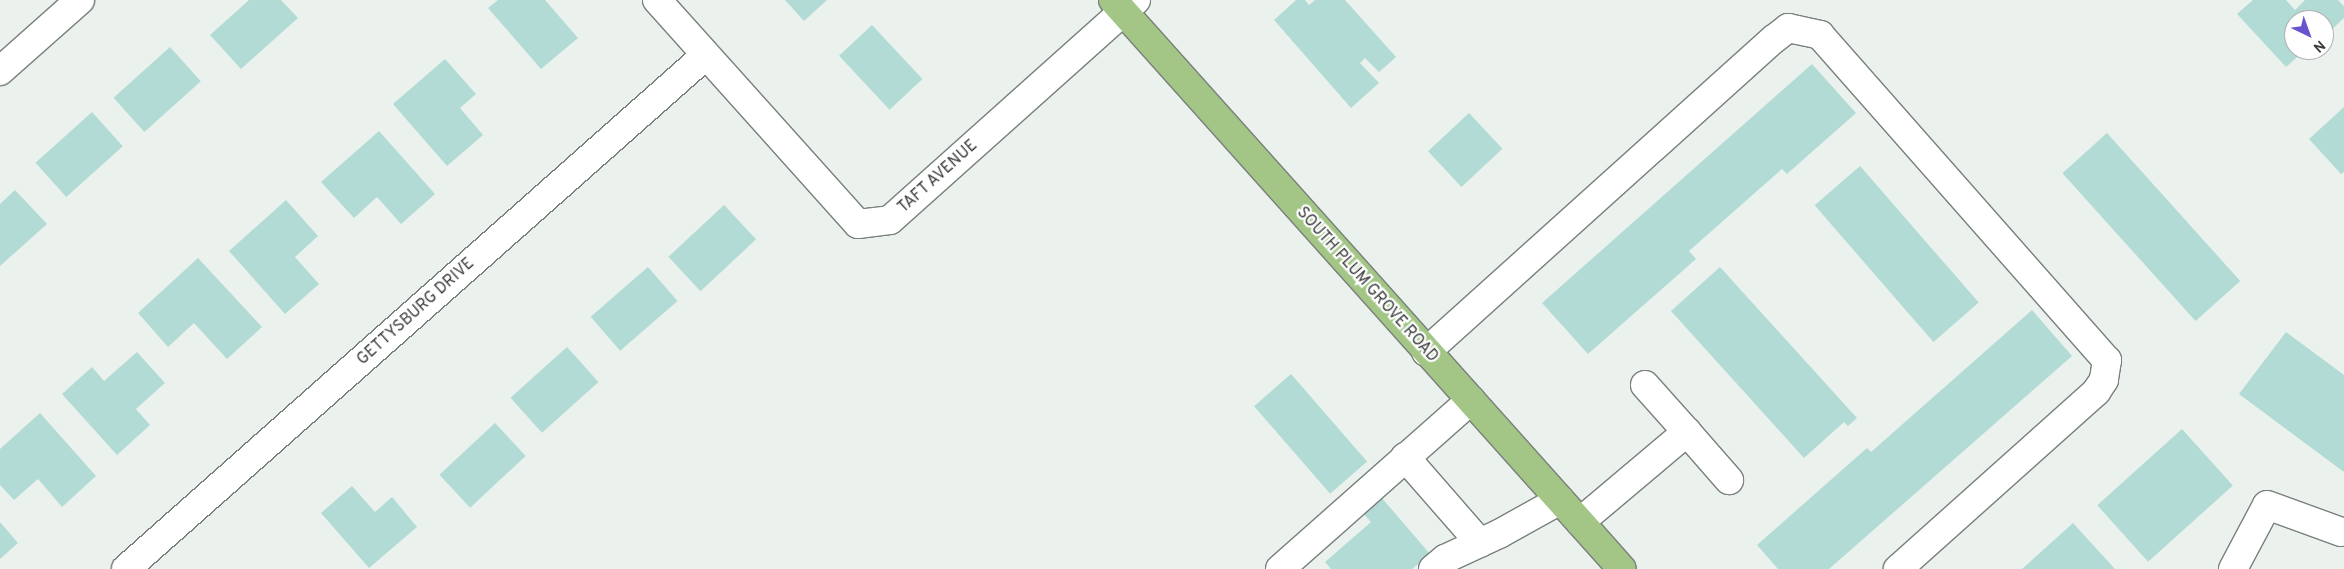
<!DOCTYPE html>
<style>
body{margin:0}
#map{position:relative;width:2344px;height:569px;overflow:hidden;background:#ebf2ee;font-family:Overpass,sans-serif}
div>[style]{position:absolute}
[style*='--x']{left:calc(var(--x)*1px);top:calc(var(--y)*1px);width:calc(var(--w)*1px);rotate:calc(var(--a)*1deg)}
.building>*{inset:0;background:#b1dbd4;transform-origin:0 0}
.roads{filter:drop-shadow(1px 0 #7a807c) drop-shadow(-1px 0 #7a807c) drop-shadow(0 1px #7a807c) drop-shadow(0 -1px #7a807c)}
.minor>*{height:28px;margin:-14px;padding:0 14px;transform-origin:14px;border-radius:14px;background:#fff}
.major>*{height:28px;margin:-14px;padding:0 14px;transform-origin:14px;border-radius:14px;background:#a3c686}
span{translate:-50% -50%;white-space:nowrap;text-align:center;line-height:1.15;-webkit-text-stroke:4.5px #fff;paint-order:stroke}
.street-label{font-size:16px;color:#3a3d3b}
.north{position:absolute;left:2284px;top:10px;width:50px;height:50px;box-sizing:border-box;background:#fff;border:1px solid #b0b1b1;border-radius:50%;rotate:138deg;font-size:14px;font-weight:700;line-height:20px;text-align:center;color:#3a3d3b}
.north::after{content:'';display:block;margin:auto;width:18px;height:22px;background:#6854cd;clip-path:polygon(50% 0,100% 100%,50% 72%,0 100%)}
</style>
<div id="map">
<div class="building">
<div style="clip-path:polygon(249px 0,281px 0,298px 18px,241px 69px,210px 35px)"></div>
<div style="clip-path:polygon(498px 0,545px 0,578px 38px,541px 69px,488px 8px)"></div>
<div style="clip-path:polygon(785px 0,827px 0,804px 21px)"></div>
<div style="clip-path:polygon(1296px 0,1305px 0,1309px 5px,1315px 0,1345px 0,1396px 57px,1379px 72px,1365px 58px,1360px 63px,1379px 83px,1351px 108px,1274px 20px)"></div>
<div style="clip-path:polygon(2253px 0,2286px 0,2295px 10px,2305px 0,2338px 0,2344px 6px,2344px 18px,2324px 37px,2324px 20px,2294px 20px,2294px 50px,2305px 50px,2286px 67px,2237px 14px)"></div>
<div style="left:872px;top:25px;width:74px;height:45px;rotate:47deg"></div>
<div style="left:170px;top:47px;width:46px;height:76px;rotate:48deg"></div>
<div style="clip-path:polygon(445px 59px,476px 94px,460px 108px,483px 135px,447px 166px,393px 104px)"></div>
<div style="clip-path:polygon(1812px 64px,1856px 113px,1787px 174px,1782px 169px,1689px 251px,1696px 259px,1588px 354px,1542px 303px)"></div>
<div style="clip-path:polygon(2344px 107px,2344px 172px,2341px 174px,2309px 139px)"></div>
<div style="left:92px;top:112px;width:46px;height:76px;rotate:48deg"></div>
<div style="left:1469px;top:113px;width:49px;height:56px;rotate:47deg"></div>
<div style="clip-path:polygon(379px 131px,435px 194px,401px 224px,377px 197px,354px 218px,321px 182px)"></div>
<div style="left:2107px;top:133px;width:199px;height:60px;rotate:48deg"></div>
<div style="left:1860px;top:166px;width:181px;height:60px;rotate:49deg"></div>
<div style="clip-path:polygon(15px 190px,47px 224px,0 266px,0 204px)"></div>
<div style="clip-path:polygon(286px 200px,318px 236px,295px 257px,319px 284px,285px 314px,229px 251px)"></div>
<div style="left:724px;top:205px;width:47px;height:76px;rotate:47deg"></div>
<div style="clip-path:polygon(198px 258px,262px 327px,227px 359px,194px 323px,168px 347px,138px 313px)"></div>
<div style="left:648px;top:267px;width:45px;height:76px;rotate:49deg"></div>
<div style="clip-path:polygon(1720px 267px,1857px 418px,1848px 426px,1844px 422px,1804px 458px,1671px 311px)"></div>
<div style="clip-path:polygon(2032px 310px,2072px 356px,1829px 569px,1778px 569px,1757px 545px,1867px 448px,1871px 452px)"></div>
<div style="clip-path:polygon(2286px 332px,2344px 375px,2344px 472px,2239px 394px)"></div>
<div style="left:567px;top:347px;width:47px;height:76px;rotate:48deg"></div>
<div style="clip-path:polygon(137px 352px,165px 383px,136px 409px,150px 425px,117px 455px,62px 394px,92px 367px,104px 381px)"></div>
<div style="left:1291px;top:374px;width:116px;height:49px;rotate:49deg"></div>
<div style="clip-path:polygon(40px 413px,96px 476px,62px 507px,38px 479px,14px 500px,0 485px,0 449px)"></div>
<div style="left:495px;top:423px;width:45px;height:76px;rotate:47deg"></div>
<div style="left:2182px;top:429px;width:76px;height:114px;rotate:48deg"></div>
<div style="clip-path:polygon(352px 486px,375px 512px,392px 497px,417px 527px,369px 568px,321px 513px)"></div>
<div style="clip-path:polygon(1381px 497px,1430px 554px,1412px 569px,1331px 569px,1325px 562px,1371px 522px,1363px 513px)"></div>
<div style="clip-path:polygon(0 522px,18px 543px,0 559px)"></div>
<div style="clip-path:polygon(2073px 523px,2115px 569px,2022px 569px)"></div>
</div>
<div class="roads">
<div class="minor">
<div style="--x:657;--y:0;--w:301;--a:48.1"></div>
<div style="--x:858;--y:224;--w:32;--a:-7"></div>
<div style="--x:890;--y:220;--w:330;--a:-41.8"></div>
<div style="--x:0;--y:71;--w:107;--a:-41.6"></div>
<div style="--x:1426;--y:352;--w:468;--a:-42"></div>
<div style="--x:1774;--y:39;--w:18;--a:-38"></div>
<div style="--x:1788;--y:28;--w:33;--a:12"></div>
<div style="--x:1820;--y:35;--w:434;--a:48.6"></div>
<div style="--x:2107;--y:360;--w:20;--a:99"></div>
<div style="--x:2104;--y:380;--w:14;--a:124"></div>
<div style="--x:2096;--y:392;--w:266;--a:138.2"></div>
<div style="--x:1645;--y:385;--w:63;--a:48.2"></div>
<div style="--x:1405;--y:457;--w:114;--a:48.9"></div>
<div style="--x:1580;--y:522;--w:140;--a:-40.1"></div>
<div style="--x:1687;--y:432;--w:64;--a:48.8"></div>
<div style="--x:126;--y:569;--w:775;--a:-41.55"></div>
<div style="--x:1280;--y:569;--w:255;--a:-41.5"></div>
<div style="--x:1433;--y:569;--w:16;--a:-40"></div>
<div style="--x:1445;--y:559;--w:60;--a:-24.8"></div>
<div style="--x:1499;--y:534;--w:70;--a:-29.1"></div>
<div style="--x:2233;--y:569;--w:72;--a:-62"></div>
<div style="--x:2267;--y:505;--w:79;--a:20"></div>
</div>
<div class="major">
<div style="--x:1113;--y:0;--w:763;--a:48.19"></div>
</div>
</div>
<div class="street-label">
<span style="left:938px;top:177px;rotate:-42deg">TAFT AVENUE</span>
<span style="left:1367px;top:285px;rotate:48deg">SOUTH PLUM GROVE ROAD</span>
<span style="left:416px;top:312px;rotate:-42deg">GETTYSBURG DRIVE</span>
</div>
<div class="north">N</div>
</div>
